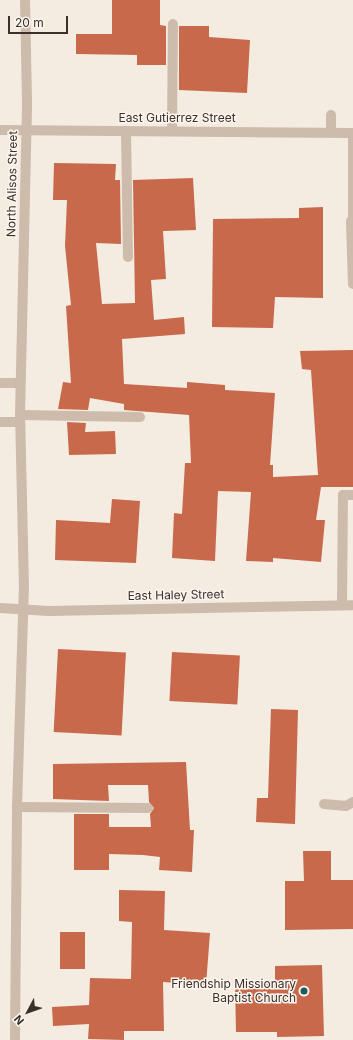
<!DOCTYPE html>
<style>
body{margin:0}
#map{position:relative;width:353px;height:1040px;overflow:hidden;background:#f4ebe1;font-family:Inter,sans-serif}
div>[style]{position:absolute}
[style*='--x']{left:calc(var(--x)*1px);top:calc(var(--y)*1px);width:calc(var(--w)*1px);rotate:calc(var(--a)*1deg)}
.building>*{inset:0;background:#c8694b;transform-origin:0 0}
.minor>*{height:10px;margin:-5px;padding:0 5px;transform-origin:5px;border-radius:5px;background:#cdbbac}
.dots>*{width:11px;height:11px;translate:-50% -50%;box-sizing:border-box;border:2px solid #fbf5ee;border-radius:50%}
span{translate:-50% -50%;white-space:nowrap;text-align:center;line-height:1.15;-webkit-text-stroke:3px #fbf5ee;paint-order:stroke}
.street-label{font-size:12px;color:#3b302b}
.poi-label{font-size:12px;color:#3b302b}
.right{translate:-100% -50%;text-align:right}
.north{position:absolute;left:8px;top:992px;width:40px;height:40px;-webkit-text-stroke:3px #fbf5ee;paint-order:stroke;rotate:229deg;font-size:11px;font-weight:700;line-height:16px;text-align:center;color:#3b302b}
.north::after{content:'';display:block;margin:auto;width:14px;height:18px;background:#3b302b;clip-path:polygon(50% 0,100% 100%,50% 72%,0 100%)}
.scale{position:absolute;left:8px;top:16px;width:60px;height:18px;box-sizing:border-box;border:2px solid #3b302b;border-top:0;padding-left:5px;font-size:12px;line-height:14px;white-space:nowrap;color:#3b302b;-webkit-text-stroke:3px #fbf5ee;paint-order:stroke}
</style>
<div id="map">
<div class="building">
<div style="clip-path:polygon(112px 0,160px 0,160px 25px,166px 26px,166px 65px,137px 65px,137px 55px,76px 54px,76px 34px,112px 34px)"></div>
<div style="clip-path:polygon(179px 26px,209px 26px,209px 37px,250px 40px,247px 93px,179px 90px)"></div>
<div style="clip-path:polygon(54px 163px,116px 164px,115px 180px,120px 180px,121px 244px,96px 243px,102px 304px,135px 303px,133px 180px,193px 178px,196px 230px,163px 231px,166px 279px,151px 280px,154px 320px,184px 317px,185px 334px,122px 339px,124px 384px,187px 388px,187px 382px,225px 385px,225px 390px,275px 393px,270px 465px,273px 465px,273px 477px,318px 475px,311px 370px,302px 369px,300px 351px,353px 350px,353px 487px,321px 487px,316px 520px,325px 520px,321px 562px,273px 558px,273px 562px,246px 561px,251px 492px,218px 491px,215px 561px,172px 558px,174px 513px,182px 514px,185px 463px,191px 463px,189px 415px,124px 410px,124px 404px,90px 398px,88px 410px,58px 409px,63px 382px,71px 383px,66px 306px,71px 305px,65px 246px,67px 200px,53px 200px)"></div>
<div style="clip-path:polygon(323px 207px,323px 298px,275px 297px,273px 328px,212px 327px,213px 219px,299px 218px,299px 208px)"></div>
<div style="clip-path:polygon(67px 422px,86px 423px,85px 432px,115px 431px,116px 454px,69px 455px)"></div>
<div style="clip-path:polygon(112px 499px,140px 501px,136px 563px,55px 560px,56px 520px,110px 523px)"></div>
<div style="left:58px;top:649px;width:68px;height:83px;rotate:3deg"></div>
<div style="left:172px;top:652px;width:68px;height:49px;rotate:3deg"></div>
<div style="clip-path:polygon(271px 709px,298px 710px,295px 824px,256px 822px,257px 798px,268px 798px)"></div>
<div style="clip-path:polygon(186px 762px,190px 830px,194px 830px,192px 872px,159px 870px,160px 857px,143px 855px,109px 854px,109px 870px,74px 870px,74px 814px,109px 814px,109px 827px,151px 827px,150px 814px,154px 808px,149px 802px,148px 785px,108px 785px,109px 801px,53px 799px,53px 764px)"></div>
<div style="clip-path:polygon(303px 851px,331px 851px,331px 880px,353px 880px,353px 929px,285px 930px,285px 881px,304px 881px)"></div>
<div style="clip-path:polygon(119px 890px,165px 891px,164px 930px,210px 933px,206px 985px,163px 982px,164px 1031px,124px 1031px,124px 1040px,88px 1039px,89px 1024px,53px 1026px,52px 1007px,89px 1005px,90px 978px,131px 979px,132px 922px,119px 921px)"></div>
<div style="left:60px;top:932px;width:25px;height:37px"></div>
<div style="clip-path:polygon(322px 965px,324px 1036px,277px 1037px,277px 1032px,236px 1032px,235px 984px,275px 983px,275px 966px)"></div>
</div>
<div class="minor">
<div style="--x:331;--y:115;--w:17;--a:90"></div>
<div style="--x:0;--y:130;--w:353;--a:0.5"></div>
<div style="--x:126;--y:131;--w:126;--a:89.1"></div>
<div style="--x:172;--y:131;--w:107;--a:-89.5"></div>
<div style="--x:353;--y:133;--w:88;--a:90"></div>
<div style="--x:351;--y:221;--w:63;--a:88.2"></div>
<div style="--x:0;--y:383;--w:20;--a:0"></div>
<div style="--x:20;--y:415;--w:120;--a:1"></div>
<div style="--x:0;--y:422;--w:20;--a:0"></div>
<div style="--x:342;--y:605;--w:110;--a:-89.5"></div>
<div style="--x:343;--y:495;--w:10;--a:0"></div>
<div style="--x:0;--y:608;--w:49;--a:3.5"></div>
<div style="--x:49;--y:611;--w:304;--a:-1.1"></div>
<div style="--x:324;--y:804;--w:22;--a:5"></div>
<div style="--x:346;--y:806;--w:8;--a:-30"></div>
<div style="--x:17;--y:807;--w:131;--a:0.4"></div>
<div style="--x:15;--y:1040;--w:233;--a:-89.5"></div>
<div style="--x:17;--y:807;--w:219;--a:-88.2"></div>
<div style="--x:24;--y:588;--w:173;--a:-91.3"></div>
<div style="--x:20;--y:415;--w:313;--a:-88.7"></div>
<div style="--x:27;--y:102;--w:102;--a:-91.1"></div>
</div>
<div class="dots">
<div style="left:304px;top:991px;background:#1f5a5e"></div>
</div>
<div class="street-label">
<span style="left:177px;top:118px">East Gutierrez Street</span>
<span style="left:12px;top:184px;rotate:-89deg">North Alisos Street</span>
<span style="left:176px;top:595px;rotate:-1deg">East Haley Street</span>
</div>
<div class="poi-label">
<span class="right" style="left:296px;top:991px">Friendship Missionary<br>Baptist Church</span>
</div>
<div class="north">N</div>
<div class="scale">20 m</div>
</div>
